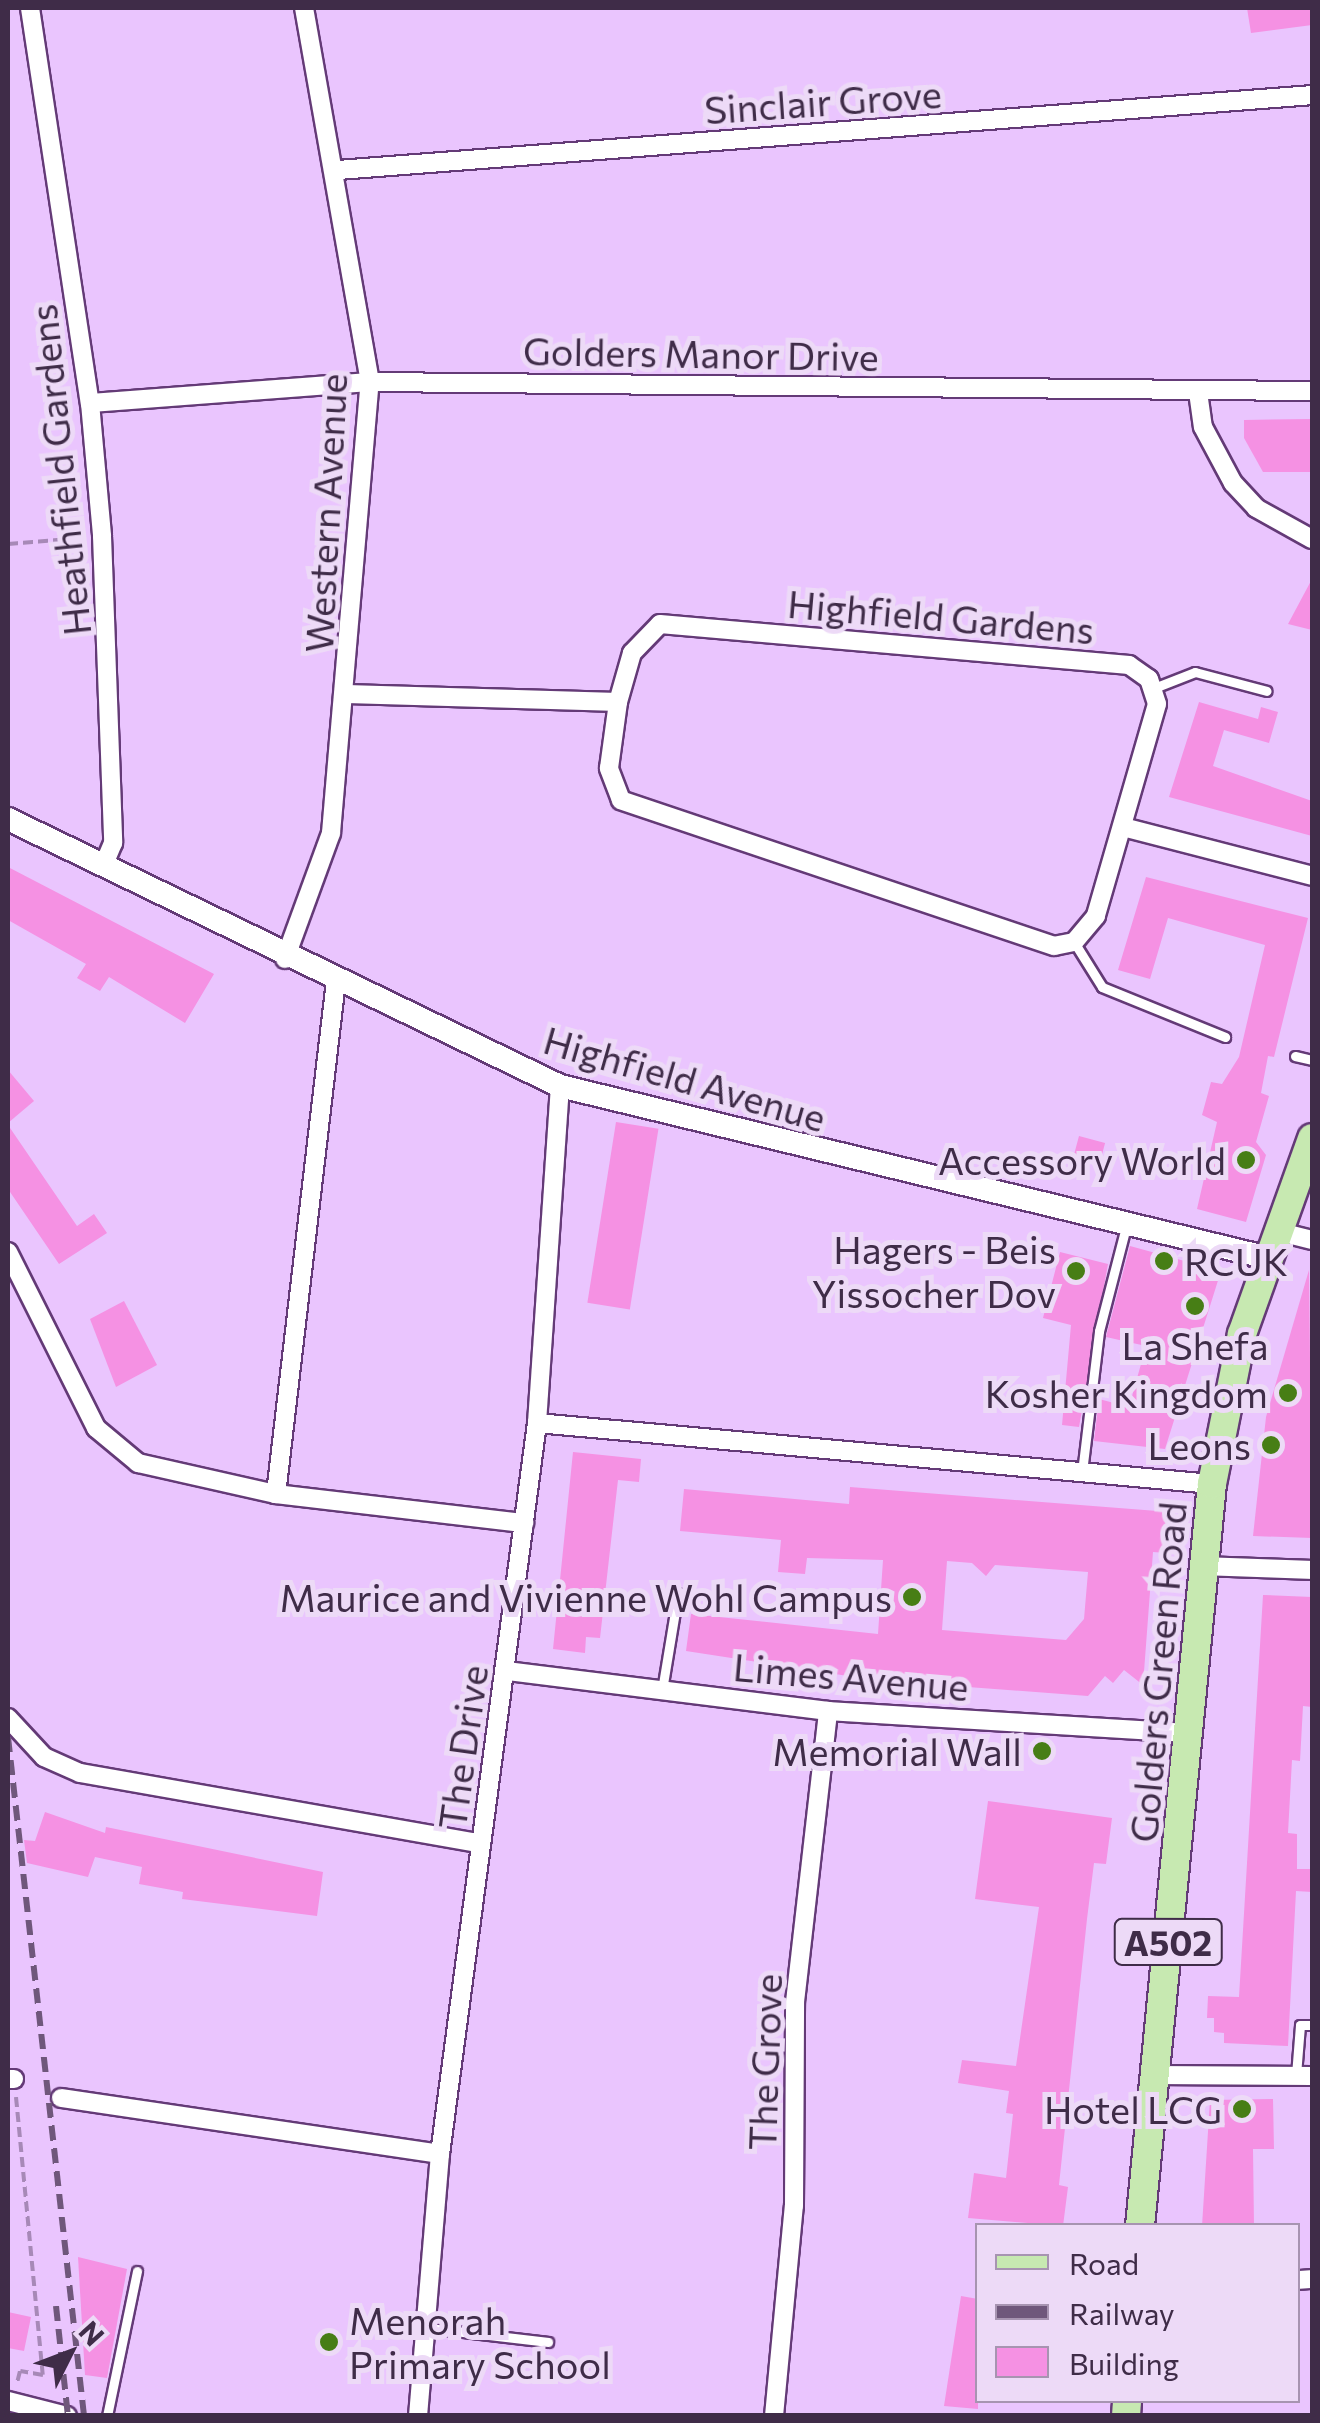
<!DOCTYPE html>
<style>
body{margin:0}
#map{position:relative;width:1320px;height:2423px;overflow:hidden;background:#eac5fe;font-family:Commissioner,sans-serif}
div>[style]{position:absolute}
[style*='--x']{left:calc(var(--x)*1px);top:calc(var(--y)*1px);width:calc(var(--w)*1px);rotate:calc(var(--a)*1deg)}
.building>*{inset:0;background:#f591e3;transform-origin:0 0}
.path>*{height:4px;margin-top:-2px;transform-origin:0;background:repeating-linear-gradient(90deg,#a789b7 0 10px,transparent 0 15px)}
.roads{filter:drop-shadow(2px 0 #643a77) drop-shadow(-2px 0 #643a77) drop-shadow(0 2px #643a77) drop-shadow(0 -2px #643a77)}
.service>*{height:9px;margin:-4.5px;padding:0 4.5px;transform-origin:4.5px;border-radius:4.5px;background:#fff}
.minor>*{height:18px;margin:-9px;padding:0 9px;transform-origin:9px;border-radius:9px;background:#fff}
.tertiary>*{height:22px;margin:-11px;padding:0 11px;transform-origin:11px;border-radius:11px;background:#fff}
.primary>*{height:28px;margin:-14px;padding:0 14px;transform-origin:14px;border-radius:14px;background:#c7e9b1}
.rail>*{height:6px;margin-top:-3px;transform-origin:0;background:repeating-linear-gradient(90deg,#6f577b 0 15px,transparent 0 23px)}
.dots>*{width:28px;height:28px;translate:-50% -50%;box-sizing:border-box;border:5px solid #eddaf7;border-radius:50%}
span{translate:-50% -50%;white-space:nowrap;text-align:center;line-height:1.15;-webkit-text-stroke:10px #eddaf7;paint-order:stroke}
.shield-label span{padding:2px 8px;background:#eddaf7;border:2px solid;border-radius:8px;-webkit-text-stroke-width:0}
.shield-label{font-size:35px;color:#3f2c48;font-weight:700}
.street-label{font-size:38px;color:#3f2c48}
.poi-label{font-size:38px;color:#3f2c48}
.right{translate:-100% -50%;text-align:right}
.left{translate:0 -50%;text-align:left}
.frame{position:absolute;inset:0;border:10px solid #3f2c48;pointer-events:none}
.legend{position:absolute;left:975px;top:2223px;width:325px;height:180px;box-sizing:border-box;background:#eddaf7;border:2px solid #a794b1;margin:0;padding:12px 18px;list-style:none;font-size:30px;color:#3f2c48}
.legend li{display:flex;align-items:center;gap:20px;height:50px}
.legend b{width:50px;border:2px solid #a794b1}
.north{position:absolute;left:20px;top:2303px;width:100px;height:100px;-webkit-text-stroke:8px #eddaf7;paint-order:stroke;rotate:48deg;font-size:28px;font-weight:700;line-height:40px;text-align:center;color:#3f2c48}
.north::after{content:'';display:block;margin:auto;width:35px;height:45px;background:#3f2c48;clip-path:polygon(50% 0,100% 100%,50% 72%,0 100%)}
</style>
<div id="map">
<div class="building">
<div style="clip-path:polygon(1247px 8px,1312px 8px,1312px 25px,1251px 33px)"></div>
<div style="clip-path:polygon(1312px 419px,1312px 472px,1263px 472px,1244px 438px,1244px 420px)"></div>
<div style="clip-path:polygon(1312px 579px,1312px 630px,1288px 624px)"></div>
<div style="clip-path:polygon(1199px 702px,1258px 719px,1261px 707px,1278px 712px,1269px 743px,1224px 730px,1213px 766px,1312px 801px,1312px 836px,1169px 797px)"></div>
<div style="clip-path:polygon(8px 867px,214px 974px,185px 1023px,109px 977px,100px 991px,77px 978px,86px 964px,8px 920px)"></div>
<div style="clip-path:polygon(1146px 877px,1308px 918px,1274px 1057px,1268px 1056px,1261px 1093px,1269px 1096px,1256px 1142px,1266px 1155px,1246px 1222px,1197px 1209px,1217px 1122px,1202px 1115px,1211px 1082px,1222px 1084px,1239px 1057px,1265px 945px,1168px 918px,1150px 979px,1118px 970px)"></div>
<div style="clip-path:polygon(8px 1070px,34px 1101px,8px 1123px)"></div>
<div style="left:616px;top:1122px;width:43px;height:183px;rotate:9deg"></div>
<div style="clip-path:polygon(8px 1125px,77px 1226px,94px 1214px,107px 1233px,59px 1264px,8px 1189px)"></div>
<div style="left:1079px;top:1136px;width:27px;height:23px;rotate:15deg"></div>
<div style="clip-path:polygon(1130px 1246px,1221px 1271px,1165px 1449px,1094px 1441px,1099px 1399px,1129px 1407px,1146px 1346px,1106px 1337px)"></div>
<div style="clip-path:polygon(1060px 1252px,1108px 1264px,1079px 1427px,1062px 1425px,1071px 1325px,1043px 1318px)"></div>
<div style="clip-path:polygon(1309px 1270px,1312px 1538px,1253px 1536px,1266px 1417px)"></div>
<div style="clip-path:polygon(124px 1301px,157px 1365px,116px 1387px,90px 1319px)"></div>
<div style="clip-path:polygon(573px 1452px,641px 1459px,639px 1482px,618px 1480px,600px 1638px,586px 1637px,585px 1653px,553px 1649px)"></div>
<div style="clip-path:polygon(evenodd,850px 1487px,1170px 1512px,1167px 1553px,1153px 1552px,1143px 1685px,1124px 1670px,1113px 1683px,1105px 1676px,1088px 1696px,874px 1680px,686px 1651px,691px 1614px,878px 1634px,883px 1560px,807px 1558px,805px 1574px,778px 1572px,781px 1540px,680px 1531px,684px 1489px,849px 1504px,850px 1487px,947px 1561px,972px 1563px,986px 1576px,995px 1565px,1088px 1572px,1084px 1619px,1066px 1640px,942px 1630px,947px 1561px)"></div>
<div style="clip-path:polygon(1263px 1595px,1312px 1597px,1312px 1707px,1303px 1706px,1300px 1761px,1292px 1760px,1288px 1833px,1297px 1834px,1297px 1869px,1312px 1869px,1312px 1892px,1296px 1891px,1288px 2046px,1224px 2043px,1224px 2033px,1214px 2032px,1214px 2018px,1207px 2018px,1208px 1996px,1239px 1997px)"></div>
<div style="clip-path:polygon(988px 1801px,1112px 1818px,1106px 1864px,1094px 1863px,1087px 1919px,1059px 2185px,1068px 2187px,1063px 2226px,968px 2218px,974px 2173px,1006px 2178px,1013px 2114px,1006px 2113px,1009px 2091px,958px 2083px,962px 2060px,1016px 2066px,1039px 1907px,975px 1899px)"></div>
<div style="clip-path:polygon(45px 1812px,105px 1833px,106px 1827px,323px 1872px,317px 1916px,182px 1899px,183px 1892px,139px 1884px,142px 1867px,95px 1857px,88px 1877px,27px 1863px,24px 1840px,35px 1841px)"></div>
<div style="clip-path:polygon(1273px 2099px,1274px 2149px,1253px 2149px,1254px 2226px,1202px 2226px,1210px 2100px)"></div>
<div style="clip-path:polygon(78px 2257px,127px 2269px,107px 2378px,85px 2375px)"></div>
<div style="clip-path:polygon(961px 2296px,978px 2299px,978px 2409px,944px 2406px)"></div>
<div style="clip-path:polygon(8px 2312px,31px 2317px,24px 2351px,8px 2348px)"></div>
</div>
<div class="path">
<div style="--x:8;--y:544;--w:74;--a:-4.6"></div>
<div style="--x:16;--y:2097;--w:279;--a:84.5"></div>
<div style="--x:43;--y:2375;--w:23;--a:-170"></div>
<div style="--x:20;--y:2371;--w:12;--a:104"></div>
</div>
<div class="roads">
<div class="service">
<div style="--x:1154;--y:688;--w:44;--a:-21.3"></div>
<div style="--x:1195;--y:672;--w:74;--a:14.8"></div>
<div style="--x:1074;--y:942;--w:53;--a:58.1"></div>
<div style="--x:1102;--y:987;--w:133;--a:22.1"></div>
<div style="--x:1295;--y:1056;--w:17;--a:13"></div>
<div style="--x:1082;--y:1472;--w:142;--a:-83.1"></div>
<div style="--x:1099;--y:1331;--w:112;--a:-75.5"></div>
<div style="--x:662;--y:1690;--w:98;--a:-80.6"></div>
<div style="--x:1296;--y:2075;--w:50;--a:-85.4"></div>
<div style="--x:1300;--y:2025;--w:12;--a:0"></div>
<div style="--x:429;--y:2328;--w:120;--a:6.7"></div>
<div style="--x:107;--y:2416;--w:148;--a:-78.3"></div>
</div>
<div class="minor">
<div style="--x:30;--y:8;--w:400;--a:81.4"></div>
<div style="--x:90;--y:403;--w:134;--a:84.8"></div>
<div style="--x:102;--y:536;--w:307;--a:87.9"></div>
<div style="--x:113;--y:843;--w:25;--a:113"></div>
<div style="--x:338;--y:170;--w:977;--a:-4.4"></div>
<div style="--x:1198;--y:392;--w:35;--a:82"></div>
<div style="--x:1203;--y:427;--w:64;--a:61.8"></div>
<div style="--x:1233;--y:483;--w:34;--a:47"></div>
<div style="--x:1256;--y:508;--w:64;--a:29"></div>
<div style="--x:90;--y:403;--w:281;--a:-4.3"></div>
<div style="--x:370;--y:382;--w:942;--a:0.55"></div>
<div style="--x:347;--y:694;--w:271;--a:1.7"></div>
<div style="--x:618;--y:702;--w:51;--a:-74.1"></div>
<div style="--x:632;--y:653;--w:40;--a:-46"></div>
<div style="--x:660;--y:624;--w:471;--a:5"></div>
<div style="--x:1129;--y:665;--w:24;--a:35"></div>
<div style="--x:1149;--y:679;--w:26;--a:72"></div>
<div style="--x:1157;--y:704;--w:221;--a:106.1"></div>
<div style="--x:1096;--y:916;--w:34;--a:130"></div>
<div style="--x:1074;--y:942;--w:20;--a:169"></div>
<div style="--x:1054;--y:946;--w:457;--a:-161.4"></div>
<div style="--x:621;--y:800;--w:34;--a:-111"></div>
<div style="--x:609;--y:768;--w:67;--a:-82.2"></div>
<div style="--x:1123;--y:827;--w:195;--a:14.5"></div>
<div style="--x:285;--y:959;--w:134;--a:-69.9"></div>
<div style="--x:331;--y:833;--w:453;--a:-85.1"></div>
<div style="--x:370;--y:382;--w:380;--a:-100"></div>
<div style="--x:1280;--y:1232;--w:33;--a:14"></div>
<div style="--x:8;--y:1252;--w:197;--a:63.4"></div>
<div style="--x:96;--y:1428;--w:55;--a:39.8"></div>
<div style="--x:138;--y:1463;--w:141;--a:12.7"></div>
<div style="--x:276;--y:1494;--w:250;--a:6.7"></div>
<div style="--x:537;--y:1423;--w:678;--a:5.16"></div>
<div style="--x:276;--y:1494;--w:516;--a:-83.33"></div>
<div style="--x:1203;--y:1566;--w:109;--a:2.1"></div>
<div style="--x:507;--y:1671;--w:323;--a:7.1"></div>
<div style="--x:828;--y:1711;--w:364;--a:3.5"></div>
<div style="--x:8;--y:1718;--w:53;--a:47.3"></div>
<div style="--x:44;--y:1757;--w:39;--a:24"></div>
<div style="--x:80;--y:1773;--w:407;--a:10"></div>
<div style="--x:1154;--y:2075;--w:158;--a:0.4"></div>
<div style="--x:8;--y:2079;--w:6;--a:0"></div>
<div style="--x:61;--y:2098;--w:383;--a:8.4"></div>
<div style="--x:1298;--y:2280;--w:14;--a:-4"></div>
<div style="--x:8;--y:2401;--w:61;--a:14.3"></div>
<div style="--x:418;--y:2416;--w:263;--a:-85.2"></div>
<div style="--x:440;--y:2154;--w:737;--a:-82.44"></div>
<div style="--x:537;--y:1423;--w:338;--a:-86.1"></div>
<div style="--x:774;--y:2416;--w:211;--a:-84.6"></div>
<div style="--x:794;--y:2206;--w:204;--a:-89.7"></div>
<div style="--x:795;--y:2002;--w:293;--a:-83.5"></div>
</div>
<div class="tertiary">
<div style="--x:8;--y:819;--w:613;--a:25.81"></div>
<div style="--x:560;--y:1086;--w:730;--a:13.64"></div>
</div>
<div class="primary">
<div style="--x:1140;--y:2226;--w:745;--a:-84.46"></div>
<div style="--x:1212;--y:1484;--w:153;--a:-78.7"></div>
<div style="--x:1242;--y:1334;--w:208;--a:-70.3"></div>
<div style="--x:1126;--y:2416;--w:16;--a:-86"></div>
</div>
</div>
<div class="rail">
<div style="--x:8;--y:1737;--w:683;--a:83.61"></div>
<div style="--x:56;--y:2306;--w:111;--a:83.8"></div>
</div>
<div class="dots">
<div style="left:1246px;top:1160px;background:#477e15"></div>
<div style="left:1164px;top:1261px;background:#477e15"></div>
<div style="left:1076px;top:1271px;background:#477e15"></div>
<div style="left:1195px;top:1306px;background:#477e15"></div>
<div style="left:1288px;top:1393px;background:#477e15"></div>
<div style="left:1271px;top:1445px;background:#477e15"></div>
<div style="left:912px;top:1597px;background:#477e15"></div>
<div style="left:1042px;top:1751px;background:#477e15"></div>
<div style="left:1242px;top:2109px;background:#477e15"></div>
<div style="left:329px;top:2342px;background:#477e15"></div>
</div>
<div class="shield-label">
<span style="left:1168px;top:1942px">A502</span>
</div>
<div class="street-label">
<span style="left:823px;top:101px;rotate:-4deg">Sinclair Grove</span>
<span style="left:701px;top:353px;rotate:1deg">Golders Manor Drive</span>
<span style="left:59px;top:470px;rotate:-96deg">Heathfield Gardens</span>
<span style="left:325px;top:513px;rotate:-87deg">Western Avenue</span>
<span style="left:941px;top:616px;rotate:5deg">Highfield Gardens</span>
<span style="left:685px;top:1078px;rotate:16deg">Highfield Avenue</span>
<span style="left:1157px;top:1672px;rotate:-85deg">Golders Green Road</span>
<span style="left:851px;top:1676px;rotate:5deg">Limes Avenue</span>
<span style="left:462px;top:1747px;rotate:-82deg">The Drive</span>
<span style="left:764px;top:2062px;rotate:-88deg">The Grove</span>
</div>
<div class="poi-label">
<span class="right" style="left:1226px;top:1160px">Accessory World</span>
<span class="right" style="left:1056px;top:1271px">Hagers - Beis<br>Yissocher Dov</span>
<span class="left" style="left:1184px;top:1261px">RCUK</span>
<span style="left:1195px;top:1345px">La Shefa</span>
<span class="right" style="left:1268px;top:1393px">Kosher Kingdom</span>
<span class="right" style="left:1251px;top:1445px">Leons</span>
<span class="right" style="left:892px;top:1597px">Maurice and Vivienne Wohl Campus</span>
<span class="right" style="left:1022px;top:1751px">Memorial Wall</span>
<span class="right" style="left:1222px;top:2109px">Hotel LCG</span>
<span class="left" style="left:349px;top:2342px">Menorah<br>Primary School</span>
</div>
<div class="frame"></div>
<ul class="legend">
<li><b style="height:12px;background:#c7e9b1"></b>Road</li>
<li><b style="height:12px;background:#6f577b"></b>Railway</li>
<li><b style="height:28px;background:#f591e3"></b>Building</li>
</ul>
<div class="north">N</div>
</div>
